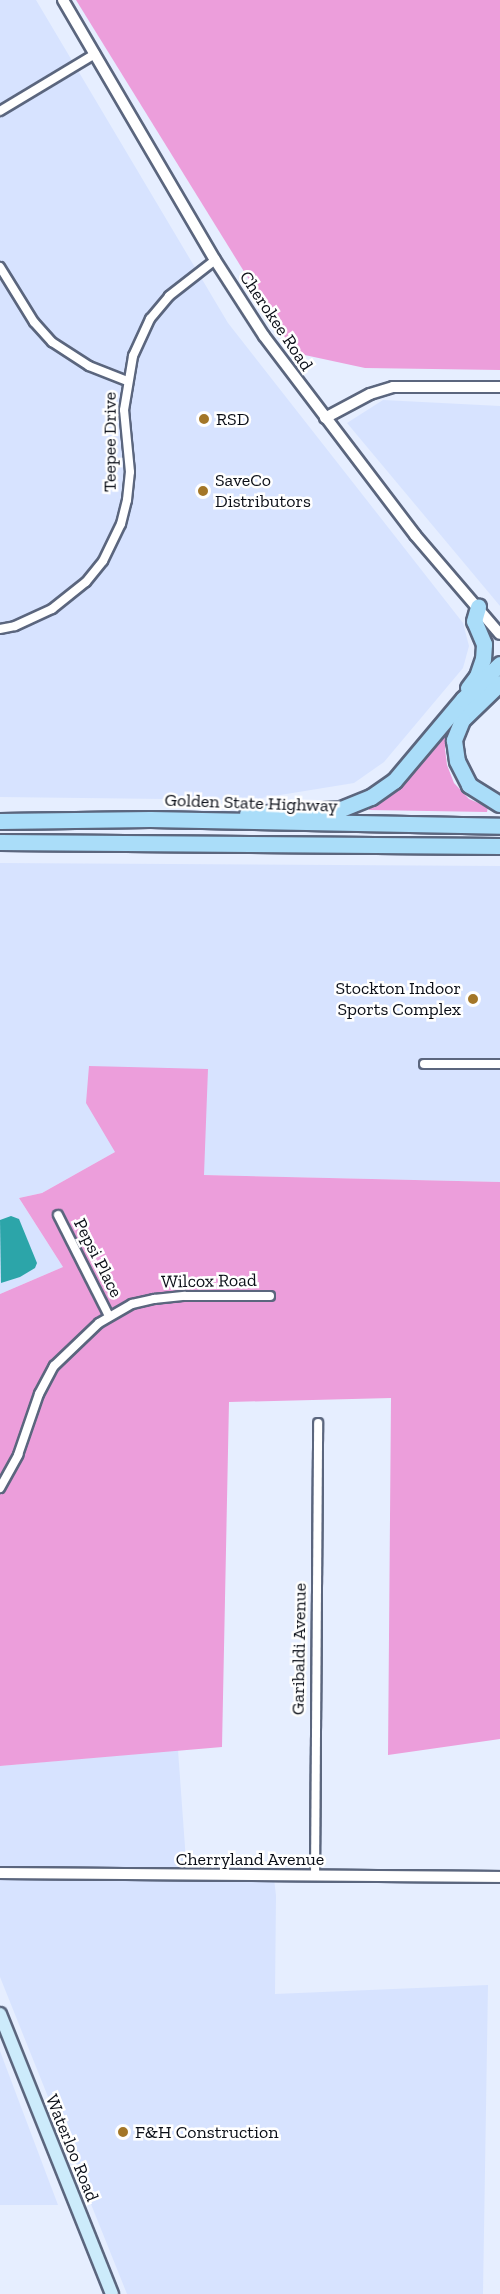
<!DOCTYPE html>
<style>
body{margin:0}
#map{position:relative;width:500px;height:2294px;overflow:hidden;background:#e6eeff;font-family:"Zilla Slab",serif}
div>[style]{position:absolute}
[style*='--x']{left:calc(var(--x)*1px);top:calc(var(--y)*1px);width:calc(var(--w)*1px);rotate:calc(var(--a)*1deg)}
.built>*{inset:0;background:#d7e3ff}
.green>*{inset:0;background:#ec9edb}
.water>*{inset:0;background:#2ca5a9}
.roads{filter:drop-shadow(2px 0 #5b667e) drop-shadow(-2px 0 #5b667e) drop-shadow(0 2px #5b667e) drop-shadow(0 -2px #5b667e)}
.minor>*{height:8px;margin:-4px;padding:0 4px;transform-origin:4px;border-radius:4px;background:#fff}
.tertiary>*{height:10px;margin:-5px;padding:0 5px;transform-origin:5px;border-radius:5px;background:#fff}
.primary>*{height:12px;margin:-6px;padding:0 6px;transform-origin:6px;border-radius:6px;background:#ccebfb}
.motorway>*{height:15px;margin:-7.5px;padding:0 7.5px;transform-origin:7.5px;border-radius:7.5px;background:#aaddf9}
.dots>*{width:16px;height:16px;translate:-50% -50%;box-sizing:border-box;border:3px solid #fff;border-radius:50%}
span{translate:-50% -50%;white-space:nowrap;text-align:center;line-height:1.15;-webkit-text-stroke:5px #fff;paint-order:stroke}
.street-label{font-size:18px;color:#0a0e17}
.poi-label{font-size:18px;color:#0a0e17}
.left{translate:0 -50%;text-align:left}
.right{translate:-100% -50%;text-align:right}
</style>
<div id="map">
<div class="built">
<div style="clip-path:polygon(0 0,36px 0,228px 323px,463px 623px,469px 646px,463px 668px,384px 762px,354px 783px,249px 800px,0 797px)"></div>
<div style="clip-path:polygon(383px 400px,500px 406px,500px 606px,347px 423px)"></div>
<div style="clip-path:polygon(0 863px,500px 866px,500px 1182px,204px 1175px,115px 1152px,42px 1193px,19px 1198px,63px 1267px,0 1294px)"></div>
<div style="clip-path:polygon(178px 1750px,186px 1861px,272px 1860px,276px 1896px,275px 1994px,488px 1985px,483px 2294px,127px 2294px,0 1977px,0 1766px)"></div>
<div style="clip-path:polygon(0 2051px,58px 2205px,0 2205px)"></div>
</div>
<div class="green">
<div style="clip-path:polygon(76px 0,500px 0,500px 370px,365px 368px,300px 354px,287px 341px)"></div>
<div style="clip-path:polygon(443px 734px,447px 736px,445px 749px,447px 765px,454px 783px,469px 799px,488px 807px,487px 812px,369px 810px,369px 805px,399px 785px,420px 765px)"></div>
<div style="clip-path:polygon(89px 1066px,208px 1069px,204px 1175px,500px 1182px,500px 1739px,388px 1755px,391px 1398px,229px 1402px,222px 1747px,0 1766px,0 1294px,63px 1267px,19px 1198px,42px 1193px,115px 1152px,86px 1103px)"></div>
</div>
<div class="water">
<div style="clip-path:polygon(11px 1216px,19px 1219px,37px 1263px,35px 1268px,20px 1277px,1px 1283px,0 1220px)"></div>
</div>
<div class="roads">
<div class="minor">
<div style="--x:0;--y:111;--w:111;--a:-31"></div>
<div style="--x:0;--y:267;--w:65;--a:58.3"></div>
<div style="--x:34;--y:322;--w:27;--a:48"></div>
<div style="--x:52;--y:342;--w:44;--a:33"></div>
<div style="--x:89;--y:366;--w:41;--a:21.5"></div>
<div style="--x:0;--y:629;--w:15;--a:-11"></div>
<div style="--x:15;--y:626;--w:41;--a:-24.7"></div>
<div style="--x:52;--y:609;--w:43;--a:-38.5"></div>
<div style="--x:86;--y:582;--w:27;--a:-51"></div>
<div style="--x:103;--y:561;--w:41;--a:-64.1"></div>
<div style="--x:121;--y:524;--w:25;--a:-76"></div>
<div style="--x:127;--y:500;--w:28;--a:-84"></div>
<div style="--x:130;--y:472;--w:62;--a:-95.5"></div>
<div style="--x:124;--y:410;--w:55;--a:-80.5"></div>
<div style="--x:133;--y:356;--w:41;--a:-65.3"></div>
<div style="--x:150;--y:319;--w:30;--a:-50"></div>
<div style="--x:169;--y:296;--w:58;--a:-38"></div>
<div style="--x:424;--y:1064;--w:76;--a:0"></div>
<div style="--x:58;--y:1215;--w:113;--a:63.2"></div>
<div style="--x:0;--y:1488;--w:38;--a:-61"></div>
<div style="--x:18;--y:1455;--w:65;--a:-71"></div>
<div style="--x:39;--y:1394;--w:32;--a:-62"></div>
<div style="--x:54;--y:1366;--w:62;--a:-43.7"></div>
<div style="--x:99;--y:1323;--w:38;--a:-30"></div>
<div style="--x:132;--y:1304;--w:23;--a:-13"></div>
<div style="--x:154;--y:1299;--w:31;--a:-6"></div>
<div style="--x:185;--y:1296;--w:85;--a:0"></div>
<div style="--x:315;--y:1876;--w:453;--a:-89.6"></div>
</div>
<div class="tertiary">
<div style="--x:63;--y:0;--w:301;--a:59.7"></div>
<div style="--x:215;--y:260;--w:90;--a:57.2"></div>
<div style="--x:264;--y:336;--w:250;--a:52.8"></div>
<div style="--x:415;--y:535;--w:130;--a:49.4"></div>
<div style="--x:325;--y:418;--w:51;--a:-28.1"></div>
<div style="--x:370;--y:394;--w:24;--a:-17"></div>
<div style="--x:393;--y:387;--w:107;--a:0"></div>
<div style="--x:0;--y:1873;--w:500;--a:0.46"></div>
</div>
<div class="primary">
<div style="--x:0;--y:2014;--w:302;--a:68.2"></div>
</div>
<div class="motorway">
<div style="--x:500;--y:683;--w:53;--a:135.8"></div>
<div style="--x:462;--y:720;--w:22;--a:112"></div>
<div style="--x:454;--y:740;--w:21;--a:82"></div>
<div style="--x:457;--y:761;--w:27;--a:63"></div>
<div style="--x:469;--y:785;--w:36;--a:32"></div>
<div style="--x:468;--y:688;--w:15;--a:-53"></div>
<div style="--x:477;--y:676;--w:18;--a:-71"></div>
<div style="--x:483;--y:659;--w:15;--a:-86"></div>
<div style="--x:484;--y:644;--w:25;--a:-113"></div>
<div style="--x:474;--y:621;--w:15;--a:-74"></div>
<div style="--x:247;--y:814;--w:94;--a:-3"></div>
<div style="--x:341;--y:809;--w:32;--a:-22"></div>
<div style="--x:371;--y:797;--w:28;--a:-35"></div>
<div style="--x:394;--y:781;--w:107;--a:-49.9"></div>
<div style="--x:463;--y:699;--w:51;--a:-43.4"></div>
<div style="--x:0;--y:821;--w:150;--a:-0.8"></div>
<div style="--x:150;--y:819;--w:350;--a:1.1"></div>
<div style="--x:0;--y:842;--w:500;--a:0.46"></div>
</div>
</div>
<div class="dots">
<div style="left:204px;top:419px;background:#a37628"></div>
<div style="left:203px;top:491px;background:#a37628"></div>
<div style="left:473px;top:999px;background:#a37628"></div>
<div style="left:123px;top:2132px;background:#a37628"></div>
</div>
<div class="street-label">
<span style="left:276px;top:321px;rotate:56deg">Cherokee Road</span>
<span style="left:110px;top:442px;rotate:-90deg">Teepee Drive</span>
<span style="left:251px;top:803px;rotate:2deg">Golden State Highway</span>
<span style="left:98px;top:1258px;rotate:63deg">Pepsi Place</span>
<span style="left:209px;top:1281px;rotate:-1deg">Wilcox Road</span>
<span style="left:299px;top:1649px;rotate:-89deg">Garibaldi Avenue</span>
<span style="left:250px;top:1859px">Cherryland Avenue</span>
<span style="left:72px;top:2148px;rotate:68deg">Waterloo Road</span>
</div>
<div class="poi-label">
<span class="left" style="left:216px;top:419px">RSD</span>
<span class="left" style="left:215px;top:491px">SaveCo<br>Distributors</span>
<span class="right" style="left:461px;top:999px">Stockton Indoor<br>Sports Complex</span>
<span class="left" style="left:135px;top:2132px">F&amp;H Construction</span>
</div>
</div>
